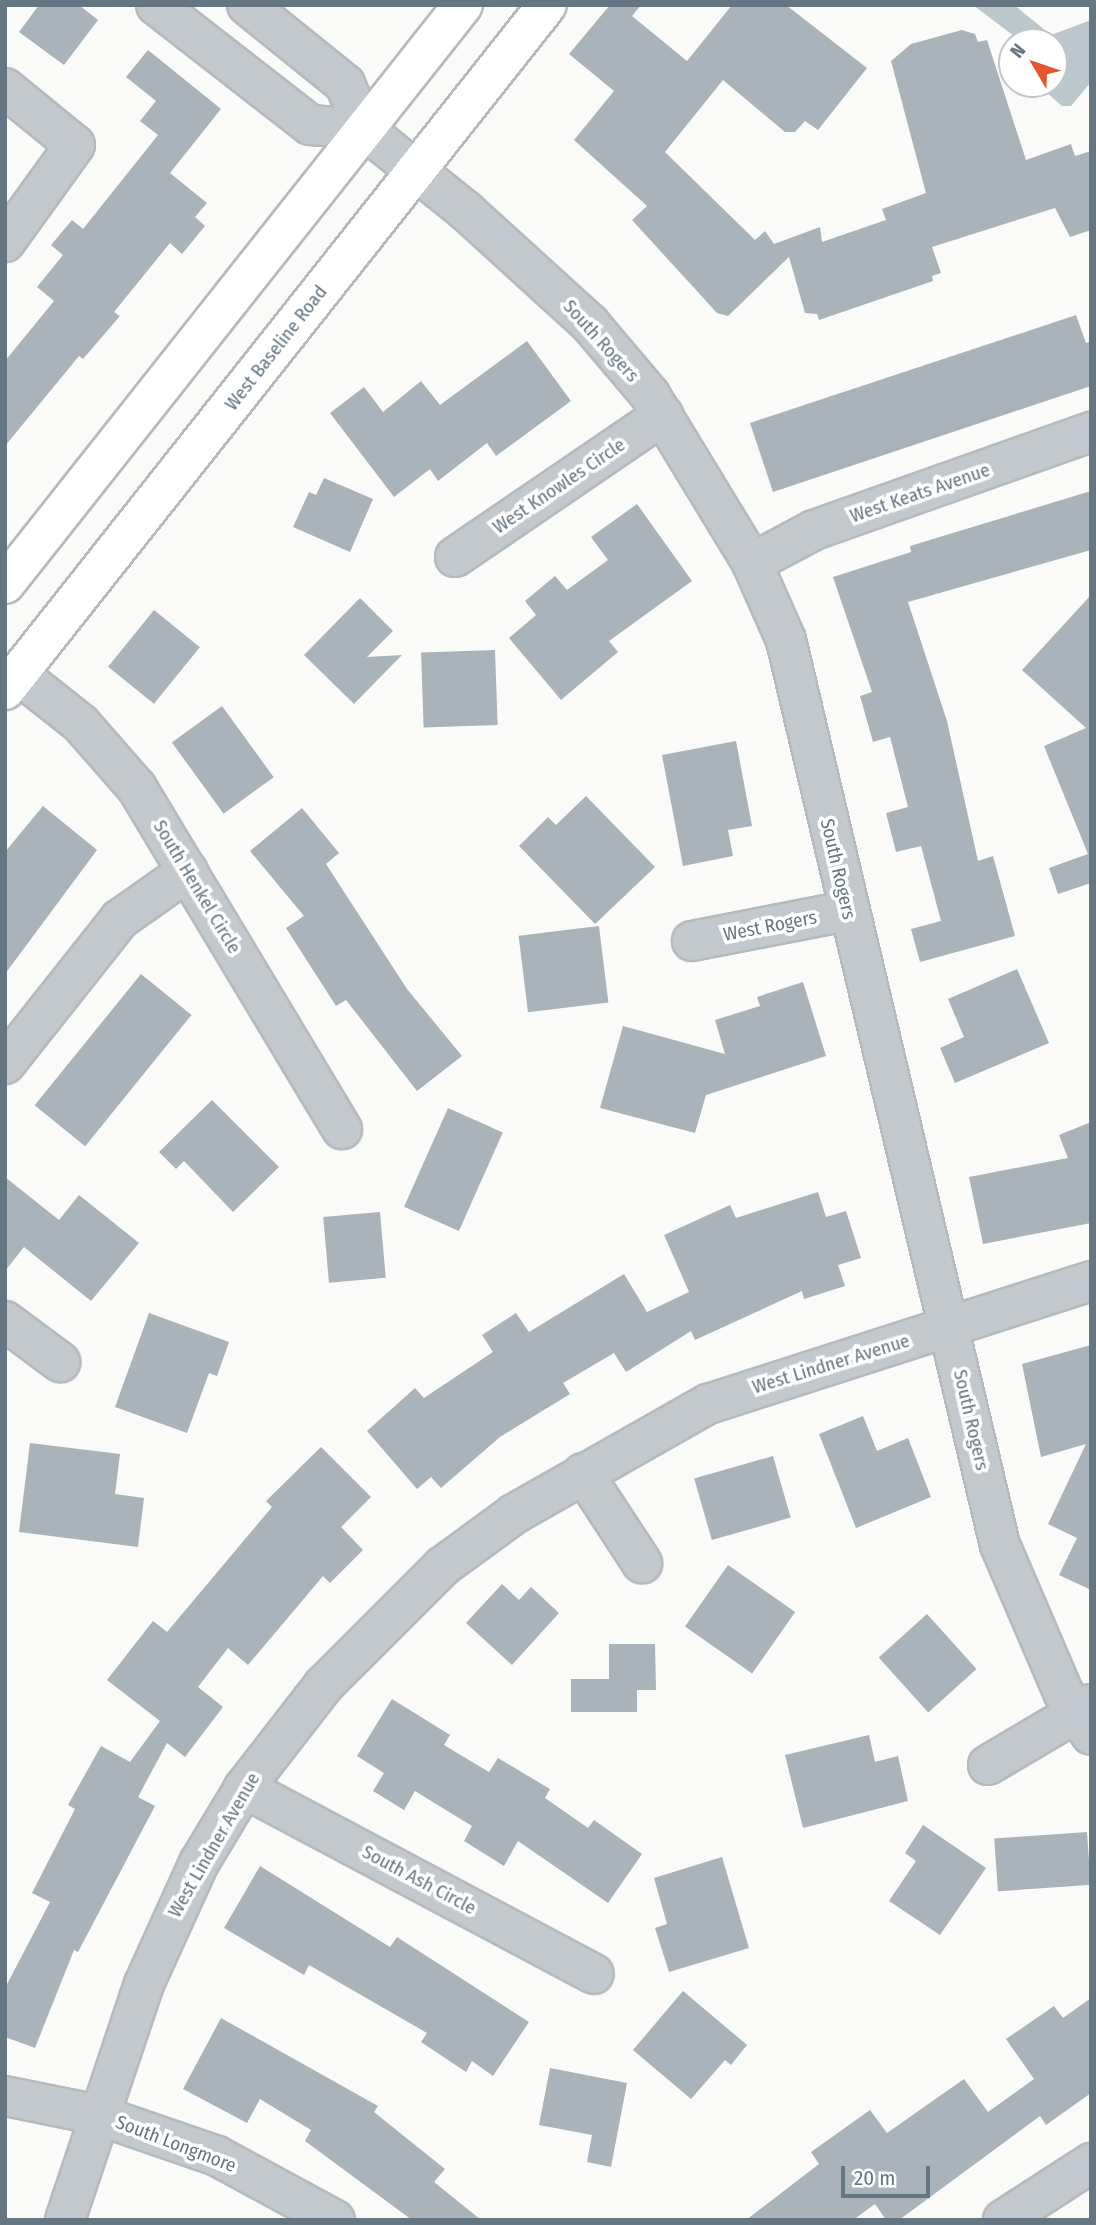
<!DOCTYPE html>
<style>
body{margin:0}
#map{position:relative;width:1096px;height:2225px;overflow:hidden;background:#fafaf8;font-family:"Fira Sans Condensed",sans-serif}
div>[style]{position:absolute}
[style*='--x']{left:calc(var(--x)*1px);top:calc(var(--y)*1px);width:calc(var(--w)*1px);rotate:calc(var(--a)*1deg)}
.water>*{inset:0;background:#bbc7cb}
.building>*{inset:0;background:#aab3b9;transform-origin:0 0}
.roads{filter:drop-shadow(2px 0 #b5babe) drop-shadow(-2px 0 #b5babe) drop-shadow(0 2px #b5babe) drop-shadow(0 -2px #b5babe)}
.minor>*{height:38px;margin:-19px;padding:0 19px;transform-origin:19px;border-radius:19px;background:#c3c8cc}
.major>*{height:38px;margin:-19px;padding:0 19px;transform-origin:19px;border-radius:19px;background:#fff}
span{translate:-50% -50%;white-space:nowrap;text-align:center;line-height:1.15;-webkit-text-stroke:7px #fff;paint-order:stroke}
.street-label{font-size:19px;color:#657683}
.frame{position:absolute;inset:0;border:7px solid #657683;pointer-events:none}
.north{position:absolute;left:998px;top:28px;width:70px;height:70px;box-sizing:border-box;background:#fff;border:2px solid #c1c8cd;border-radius:50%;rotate:309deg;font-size:19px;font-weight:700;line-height:28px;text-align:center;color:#657683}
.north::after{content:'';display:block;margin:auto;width:24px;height:32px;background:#e4572e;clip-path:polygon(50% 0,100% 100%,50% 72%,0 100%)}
.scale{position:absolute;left:841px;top:2166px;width:89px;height:32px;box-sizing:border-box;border:4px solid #657683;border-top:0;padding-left:9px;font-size:21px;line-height:24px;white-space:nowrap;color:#657683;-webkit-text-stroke:5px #fff;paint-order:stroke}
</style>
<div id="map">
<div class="water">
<div style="clip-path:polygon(973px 5px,1014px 5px,1051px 35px,1091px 20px,1091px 82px,1071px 106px,1062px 106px,1037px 84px,1054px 84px,1054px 42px,1022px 42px)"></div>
</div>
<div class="building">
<div style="clip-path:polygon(39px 5px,79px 5px,98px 20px,64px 65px,19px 32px)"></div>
<div style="clip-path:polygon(610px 5px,641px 5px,632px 16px,687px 61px,732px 5px,786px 5px,867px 68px,818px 130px,805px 121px,795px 132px,785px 132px,723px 80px,665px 152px,755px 240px,765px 231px,774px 244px,820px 227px,822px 242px,886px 220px,882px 209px,926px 193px,891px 61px,911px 44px,962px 30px,975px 34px,978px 42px,987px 40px,1026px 160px,1071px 144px,1075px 156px,1091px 151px,1091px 230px,1070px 237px,1055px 208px,932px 247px,941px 273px,932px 276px,933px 281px,819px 320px,817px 314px,805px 313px,789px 257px,728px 316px,717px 313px,632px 220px,647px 206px,574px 140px,614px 91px,569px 54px)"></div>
<div style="clip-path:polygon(148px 50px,221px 109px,170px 173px,207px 203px,195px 217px,205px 226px,182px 254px,170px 243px,114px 312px,120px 316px,83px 359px,79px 356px,5px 446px,5px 361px,54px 301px,37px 287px,63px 255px,51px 245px,72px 220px,83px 229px,158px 135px,140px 121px,156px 101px,126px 77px)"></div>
<div style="clip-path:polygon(1076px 315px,1086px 343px,1091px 341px,1091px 386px,773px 492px,750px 423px)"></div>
<div style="clip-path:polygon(527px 341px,571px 401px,496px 456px,487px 443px,438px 481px,430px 469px,394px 497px,330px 413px,364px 387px,383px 412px,421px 381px,440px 405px)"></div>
<div style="clip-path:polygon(324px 478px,373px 499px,350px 552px,293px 527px,309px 492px,316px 495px)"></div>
<div style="clip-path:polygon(1091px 491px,1091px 550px,908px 602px,947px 721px,978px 861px,993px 856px,1015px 936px,920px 962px,911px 929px,941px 921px,921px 846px,896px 852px,886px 813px,908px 807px,890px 737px,873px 742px,860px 696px,872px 692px,833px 577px,911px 552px,910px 546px)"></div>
<div style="clip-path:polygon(637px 504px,692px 581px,609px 641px,618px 652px,561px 700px,509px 638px,536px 615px,525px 601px,555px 576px,567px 590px,608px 560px,591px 537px)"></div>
<div style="clip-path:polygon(1091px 595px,1091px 883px,1058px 894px,1049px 868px,1088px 854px,1044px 746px,1086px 728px,1022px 670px)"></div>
<div style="clip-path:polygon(360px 598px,393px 631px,367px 657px,402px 655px,354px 704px,304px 655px)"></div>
<div style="left:154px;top:610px;width:59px;height:73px;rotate:39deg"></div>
<div style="left:495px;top:650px;width:75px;height:74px;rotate:88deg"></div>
<div style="left:222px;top:706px;width:88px;height:62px;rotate:54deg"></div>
<div style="clip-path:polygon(736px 741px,752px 826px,728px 830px,733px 856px,683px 866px,662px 755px)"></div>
<div style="clip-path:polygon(586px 796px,655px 867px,595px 924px,519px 846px,548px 817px,556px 825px)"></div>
<div style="clip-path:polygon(43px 806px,97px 850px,5px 974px,5px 852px)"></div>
<div style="clip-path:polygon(302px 808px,339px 853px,326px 864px,407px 989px,462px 1056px,417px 1091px,346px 1000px,336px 1006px,286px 928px,304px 916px,250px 851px)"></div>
<div style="left:599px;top:926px;width:77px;height:81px;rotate:83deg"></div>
<div style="clip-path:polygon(1017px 969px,1049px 1043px,955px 1083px,940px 1048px,964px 1037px,948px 999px)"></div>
<div style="left:141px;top:974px;width:65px;height:169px;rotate:39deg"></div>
<div style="clip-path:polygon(803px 982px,826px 1056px,706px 1095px,695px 1133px,600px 1108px,623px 1026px,725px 1054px,715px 1020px,760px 1006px,757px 997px)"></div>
<div style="clip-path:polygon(212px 1100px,279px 1167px,233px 1212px,184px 1161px,176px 1169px,159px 1152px)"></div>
<div style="left:448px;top:1108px;width:60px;height:108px;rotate:24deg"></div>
<div style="clip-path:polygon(1091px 1122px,1091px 1223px,983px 1244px,969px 1177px,1068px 1158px,1059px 1135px)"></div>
<div style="clip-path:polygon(5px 1177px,59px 1220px,79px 1195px,139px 1243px,91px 1301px,24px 1247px,5px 1271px)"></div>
<div style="clip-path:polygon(818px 1192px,826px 1217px,846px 1211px,861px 1258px,838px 1265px,845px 1286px,804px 1299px,802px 1291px,695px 1340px,691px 1331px,626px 1372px,614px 1353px,563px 1383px,570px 1394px,500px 1437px,441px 1488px,431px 1477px,417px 1489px,367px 1431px,415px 1388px,424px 1398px,493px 1352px,482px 1335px,516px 1313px,529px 1332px,624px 1274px,647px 1312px,689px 1292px,664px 1235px,730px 1205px,736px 1218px)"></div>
<div style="left:380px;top:1212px;width:66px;height:57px;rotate:85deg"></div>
<div style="clip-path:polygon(149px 1313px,229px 1342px,217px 1376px,209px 1373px,187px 1433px,115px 1407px)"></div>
<div style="clip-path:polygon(1091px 1345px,1091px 1590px,1059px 1575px,1077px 1538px,1048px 1524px,1086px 1444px,1041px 1457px,1022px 1364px)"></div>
<div style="clip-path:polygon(863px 1416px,877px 1451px,908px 1438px,931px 1497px,856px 1528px,819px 1434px)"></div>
<div style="clip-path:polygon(30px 1443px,120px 1454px,115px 1494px,144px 1498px,138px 1547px,19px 1532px)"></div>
<div style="clip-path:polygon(321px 1447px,371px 1497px,341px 1527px,363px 1550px,330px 1583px,323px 1576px,248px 1665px,228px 1648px,198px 1687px,223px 1707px,185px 1757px,167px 1743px,138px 1797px,155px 1806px,78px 1952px,74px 1950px,35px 2048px,5px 2037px,5px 1988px,50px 1902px,32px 1893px,75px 1809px,68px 1805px,101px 1746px,130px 1762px,160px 1721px,107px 1680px,153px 1621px,167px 1632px,272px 1507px,266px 1501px)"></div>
<div style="left:773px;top:1456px;width:64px;height:82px;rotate:74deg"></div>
<div style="left:728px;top:1565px;width:82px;height:75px;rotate:35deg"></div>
<div style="clip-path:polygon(502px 1584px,519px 1600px,531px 1587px,559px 1613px,512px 1665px,466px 1623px)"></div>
<div style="left:927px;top:1614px;width:74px;height:65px;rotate:48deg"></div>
<div style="clip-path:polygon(609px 1644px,655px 1644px,656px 1690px,637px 1690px,637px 1712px,571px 1712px,571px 1679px,609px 1679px)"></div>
<div style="clip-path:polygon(392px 1699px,450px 1735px,444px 1745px,489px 1772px,498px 1758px,550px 1789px,545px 1798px,588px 1828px,594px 1820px,642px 1854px,608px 1903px,518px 1841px,504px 1866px,464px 1841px,472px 1826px,415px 1791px,404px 1810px,373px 1791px,384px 1773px,357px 1756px)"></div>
<div style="clip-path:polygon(869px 1735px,875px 1762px,898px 1756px,908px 1801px,803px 1828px,785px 1755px)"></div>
<div style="clip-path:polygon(923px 1825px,986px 1868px,940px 1935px,889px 1901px,916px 1861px,905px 1853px)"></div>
<div style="left:1087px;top:1832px;width:53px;height:93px;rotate:86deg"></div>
<div style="clip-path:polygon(722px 1857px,749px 1948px,669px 1972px,655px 1928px,667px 1924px,654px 1878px)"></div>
<div style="clip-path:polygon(260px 1866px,390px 1947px,397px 1937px,529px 2022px,493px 2076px,472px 2061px,466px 2072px,421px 2042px,427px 2033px,309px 1965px,304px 1975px,224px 1928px)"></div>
<div style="clip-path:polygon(683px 1991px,747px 2045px,731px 2065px,725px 2060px,691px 2099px,633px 2050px)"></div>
<div style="clip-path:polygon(1091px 1998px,1091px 2093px,1046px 2125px,1040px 2116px,899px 2220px,886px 2220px,875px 2204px,853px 2220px,746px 2220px,819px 2164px,811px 2152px,870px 2110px,887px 2133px,964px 2079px,988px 2112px,1034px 2079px,1006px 2039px,1054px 2006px,1063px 2018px)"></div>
<div style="clip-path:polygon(221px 2018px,378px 2106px,374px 2112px,445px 2169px,434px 2182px,481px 2220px,412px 2220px,305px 2141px,311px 2130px,260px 2099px,247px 2123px,183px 2089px)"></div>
<div style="clip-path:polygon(550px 2068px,627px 2083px,611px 2167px,587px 2162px,592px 2135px,539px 2125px)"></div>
</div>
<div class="roads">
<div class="minor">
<div style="--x:156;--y:5;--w:195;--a:37.9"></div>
<div style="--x:310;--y:125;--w:54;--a:4.2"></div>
<div style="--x:247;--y:5;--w:126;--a:38.9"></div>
<div style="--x:345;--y:84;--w:49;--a:67.1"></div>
<div style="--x:364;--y:129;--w:131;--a:38.8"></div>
<div style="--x:466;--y:211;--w:168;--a:42.3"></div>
<div style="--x:590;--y:324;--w:93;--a:49.8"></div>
<div style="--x:650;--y:395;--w:197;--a:58.7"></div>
<div style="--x:752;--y:563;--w:84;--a:66.2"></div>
<div style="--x:786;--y:640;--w:930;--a:76.7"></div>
<div style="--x:1000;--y:1545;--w:160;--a:66.8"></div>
<div style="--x:1063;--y:1692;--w:51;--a:56.9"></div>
<div style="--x:5;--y:88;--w:90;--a:39.2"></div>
<div style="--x:75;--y:145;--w:120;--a:125.8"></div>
<div style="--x:455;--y:557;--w:252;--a:-34.3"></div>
<div style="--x:752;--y:563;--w:70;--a:-28"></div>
<div style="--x:814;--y:530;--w:294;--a:-19.5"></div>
<div style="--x:18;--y:674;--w:80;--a:38.4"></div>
<div style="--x:81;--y:724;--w:85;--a:48.8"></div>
<div style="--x:137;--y:788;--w:398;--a:59"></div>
<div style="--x:692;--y:941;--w:158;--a:-11"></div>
<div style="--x:5;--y:1064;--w:185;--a:-51.6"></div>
<div style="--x:120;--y:919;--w:83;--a:-35.2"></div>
<div style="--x:5;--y:1321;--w:69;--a:36.7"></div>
<div style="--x:583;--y:1473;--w:108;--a:56.8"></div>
<div style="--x:988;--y:1765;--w:120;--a:-30.6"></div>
<div style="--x:244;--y:1788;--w:396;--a:28"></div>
<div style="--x:5;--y:2096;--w:95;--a:11.5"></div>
<div style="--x:98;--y:2115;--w:126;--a:19"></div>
<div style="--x:217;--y:2156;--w:134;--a:28.5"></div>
<div style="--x:65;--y:2220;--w:249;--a:-71.5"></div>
<div style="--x:144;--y:1984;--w:133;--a:-65.6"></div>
<div style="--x:199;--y:1863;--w:87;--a:-59"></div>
<div style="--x:244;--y:1788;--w:130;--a:-52.2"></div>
<div style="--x:324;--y:1685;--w:168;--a:-45"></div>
<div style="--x:443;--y:1566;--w:88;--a:-36.2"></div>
<div style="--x:514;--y:1514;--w:223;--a:-29.6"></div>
<div style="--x:708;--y:1404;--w:402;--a:-17.8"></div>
<div style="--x:1003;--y:2220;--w:105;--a:-32.9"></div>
</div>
<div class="major">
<div style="--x:5;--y:584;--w:738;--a:-51.66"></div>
<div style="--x:5;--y:690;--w:873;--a:-51.65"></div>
</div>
</div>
<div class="street-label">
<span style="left:601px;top:341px;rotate:48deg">South Rogers</span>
<span style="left:276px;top:348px;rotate:-52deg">West Baseline Road</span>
<span style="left:559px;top:486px;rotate:-34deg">West Knowles Circle</span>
<span style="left:920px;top:493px;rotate:-19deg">West Keats Avenue</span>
<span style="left:838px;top:869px;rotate:77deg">South Rogers</span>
<span style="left:197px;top:887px;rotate:59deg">South Henkel Circle</span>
<span style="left:770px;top:926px;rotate:-11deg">West Rogers</span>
<span style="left:831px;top:1364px;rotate:-17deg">West Lindner Avenue</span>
<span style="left:971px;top:1420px;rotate:77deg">South Rogers</span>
<span style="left:214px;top:1845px;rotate:-60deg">West Lindner Avenue</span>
<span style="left:419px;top:1880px;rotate:28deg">South Ash Circle</span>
<span style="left:176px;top:2144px;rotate:21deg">South Longmore</span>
</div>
<div class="frame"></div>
<div class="north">N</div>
<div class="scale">20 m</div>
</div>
